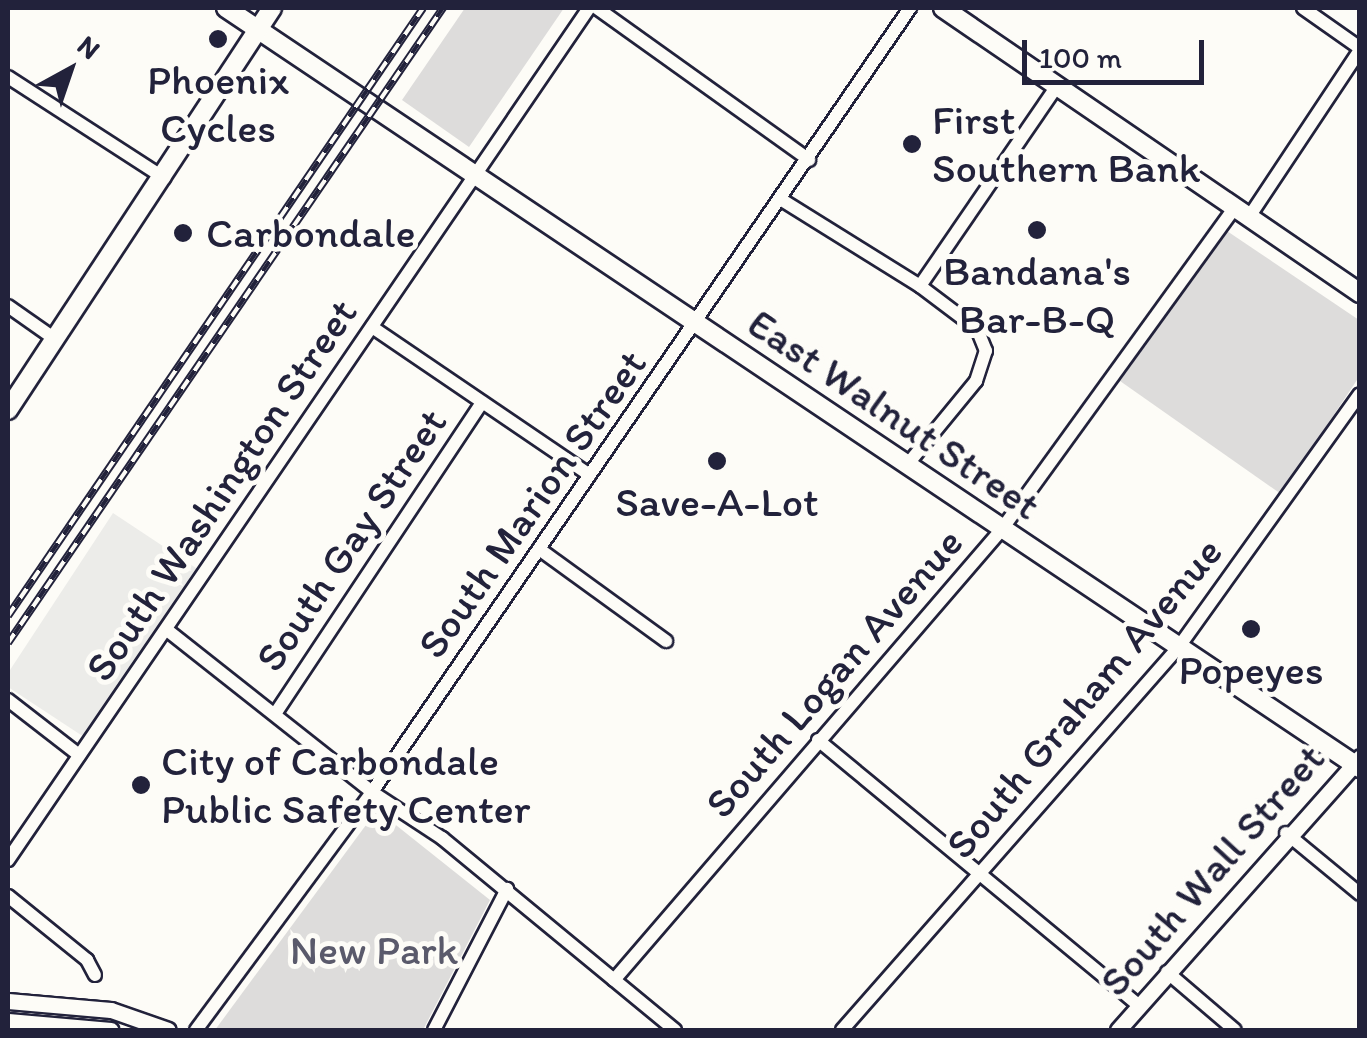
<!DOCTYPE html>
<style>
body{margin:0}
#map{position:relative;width:1367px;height:1038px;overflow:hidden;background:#fdfcf7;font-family:Itim,sans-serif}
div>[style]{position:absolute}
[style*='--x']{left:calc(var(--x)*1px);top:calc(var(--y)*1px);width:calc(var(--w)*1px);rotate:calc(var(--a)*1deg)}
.built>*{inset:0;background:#ecece9}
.green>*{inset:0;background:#dddcdb}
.roads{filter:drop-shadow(2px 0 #22223b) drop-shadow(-2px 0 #22223b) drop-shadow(0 2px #22223b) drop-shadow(0 -2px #22223b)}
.minor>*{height:12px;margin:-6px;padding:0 6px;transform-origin:6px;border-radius:6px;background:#fdfcf7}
.major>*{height:15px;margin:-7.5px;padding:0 7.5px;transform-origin:7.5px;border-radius:7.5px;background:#fdfcf7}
.highway>*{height:18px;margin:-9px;padding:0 9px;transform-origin:9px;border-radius:9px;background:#fdfcf7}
.rail>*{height:8px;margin-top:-4px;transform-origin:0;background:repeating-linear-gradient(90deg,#fdfcf7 0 11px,#22223b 0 22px);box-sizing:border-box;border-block:2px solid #22223b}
.dots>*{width:28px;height:28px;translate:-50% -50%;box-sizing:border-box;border:5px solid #fdfcf7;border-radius:50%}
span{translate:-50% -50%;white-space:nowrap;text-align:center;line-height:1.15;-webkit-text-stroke:10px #fdfcf7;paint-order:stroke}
.poi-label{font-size:42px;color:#22223b}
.left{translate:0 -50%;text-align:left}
.street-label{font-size:42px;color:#22223b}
.park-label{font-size:42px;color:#5a5a6b}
.frame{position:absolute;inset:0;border:10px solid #22223b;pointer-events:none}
.north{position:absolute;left:20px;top:20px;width:100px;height:100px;-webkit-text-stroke:8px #fdfcf7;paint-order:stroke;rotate:40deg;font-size:28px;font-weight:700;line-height:40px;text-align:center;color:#22223b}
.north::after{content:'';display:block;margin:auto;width:35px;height:45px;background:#22223b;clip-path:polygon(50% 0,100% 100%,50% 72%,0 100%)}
.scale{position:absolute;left:1022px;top:40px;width:182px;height:45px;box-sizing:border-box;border:5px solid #22223b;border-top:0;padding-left:12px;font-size:30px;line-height:35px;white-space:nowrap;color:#22223b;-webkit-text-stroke:8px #fdfcf7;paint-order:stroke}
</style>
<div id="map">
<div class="built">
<div style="clip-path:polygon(113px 513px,199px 570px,84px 737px,8px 687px,8px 673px)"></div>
</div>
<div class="green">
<div style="clip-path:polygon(465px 8px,564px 8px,469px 147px,402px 100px)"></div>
<div style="clip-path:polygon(1227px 231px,1359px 320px,1359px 377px,1281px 494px,1120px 381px)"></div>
<div style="clip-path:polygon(377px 810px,490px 900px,423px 1030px,215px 1030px)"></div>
</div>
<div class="roads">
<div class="minor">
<div style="--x:597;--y:8;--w:261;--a:35.6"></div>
<div style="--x:1303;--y:8;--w:70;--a:35.1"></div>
<div style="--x:8;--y:77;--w:186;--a:32.9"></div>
<div style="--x:782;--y:200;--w:163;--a:31.9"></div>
<div style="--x:1249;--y:217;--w:201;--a:-56.4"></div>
<div style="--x:8;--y:306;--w:57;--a:35.1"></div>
<div style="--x:372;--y:327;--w:263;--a:34.2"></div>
<div style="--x:907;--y:465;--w:109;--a:-50.6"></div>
<div style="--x:976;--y:381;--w:32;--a:-72"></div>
<div style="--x:986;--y:351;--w:24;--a:-112"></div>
<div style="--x:977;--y:329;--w:71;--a:-143"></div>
<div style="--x:920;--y:286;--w:242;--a:-55.6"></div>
<div style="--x:539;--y:549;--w:157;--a:35.9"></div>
<div style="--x:167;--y:630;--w:261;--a:38.3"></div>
<div style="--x:372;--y:792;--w:84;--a:33.3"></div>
<div style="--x:442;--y:838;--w:302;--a:39.5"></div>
<div style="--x:8;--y:700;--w:90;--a:37.8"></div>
<div style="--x:275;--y:714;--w:374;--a:-56.4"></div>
<div style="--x:818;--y:740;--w:417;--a:39.6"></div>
<div style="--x:1286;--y:833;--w:96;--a:39.5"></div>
<div style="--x:8;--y:860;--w:1031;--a:-55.71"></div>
<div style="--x:8;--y:896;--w:102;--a:39"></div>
<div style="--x:87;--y:960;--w:17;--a:62"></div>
<div style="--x:1167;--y:972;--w:89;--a:40.5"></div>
<div style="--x:614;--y:980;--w:595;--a:-49.29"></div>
<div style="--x:1002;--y:529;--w:396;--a:-54.1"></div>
<div style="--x:196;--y:1030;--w:296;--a:-53.5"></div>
<div style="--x:372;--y:792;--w:951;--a:-55.54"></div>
<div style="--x:434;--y:1030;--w:159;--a:-62.6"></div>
<div style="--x:842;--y:1030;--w:509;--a:-48.67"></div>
<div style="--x:1178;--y:648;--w:312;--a:-54.4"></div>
</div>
<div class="major">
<div style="--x:8;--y:1001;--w:103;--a:5"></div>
<div style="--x:111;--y:1010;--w:60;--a:19.3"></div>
<div style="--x:8;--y:1021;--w:103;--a:5"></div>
<div style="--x:1118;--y:1030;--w:365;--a:-48.4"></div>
</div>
<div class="highway">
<div style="--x:226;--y:8;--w:1365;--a:33.83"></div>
<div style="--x:943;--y:8;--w:505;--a:34.35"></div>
<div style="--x:8;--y:410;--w:481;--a:-56.7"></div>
</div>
</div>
<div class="rail">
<div style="--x:8;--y:616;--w:736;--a:-55.68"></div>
<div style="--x:8;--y:643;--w:770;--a:-55.59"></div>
</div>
<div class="dots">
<div style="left:218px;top:39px;background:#22223b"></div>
<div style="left:912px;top:144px;background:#22223b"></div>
<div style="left:1037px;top:230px;background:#22223b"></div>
<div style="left:183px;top:233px;background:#22223b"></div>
<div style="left:717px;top:461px;background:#22223b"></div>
<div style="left:1251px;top:629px;background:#22223b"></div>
<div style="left:141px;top:785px;background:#22223b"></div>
</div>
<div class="poi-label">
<span style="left:218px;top:104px">Phoenix<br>Cycles</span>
<span class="left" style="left:932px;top:144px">First<br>Southern Bank</span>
<span class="left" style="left:206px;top:233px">Carbondale</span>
<span style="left:1037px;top:295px">Bandana's<br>Bar-B-Q</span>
<span style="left:717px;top:502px">Save-A-Lot</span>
<span style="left:1251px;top:670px">Popeyes</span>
<span class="left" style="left:161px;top:785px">City of Carbondale<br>Public Safety Center</span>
</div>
<div class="street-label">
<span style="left:894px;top:414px;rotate:34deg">East Walnut Street</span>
<span style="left:221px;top:490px;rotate:-56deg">South Washington Street</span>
<span style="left:532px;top:504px;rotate:-55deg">South Marion Street</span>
<span style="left:351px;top:540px;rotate:-56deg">South Gay Street</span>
<span style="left:834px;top:673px;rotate:-49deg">South Logan Avenue</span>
<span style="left:1084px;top:698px;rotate:-50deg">South Graham Avenue</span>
<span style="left:1212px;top:870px;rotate:-49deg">South Wall Street</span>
</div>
<div class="park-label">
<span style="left:374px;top:950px">New Park</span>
</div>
<div class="frame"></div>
<div class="north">N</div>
<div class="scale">100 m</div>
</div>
